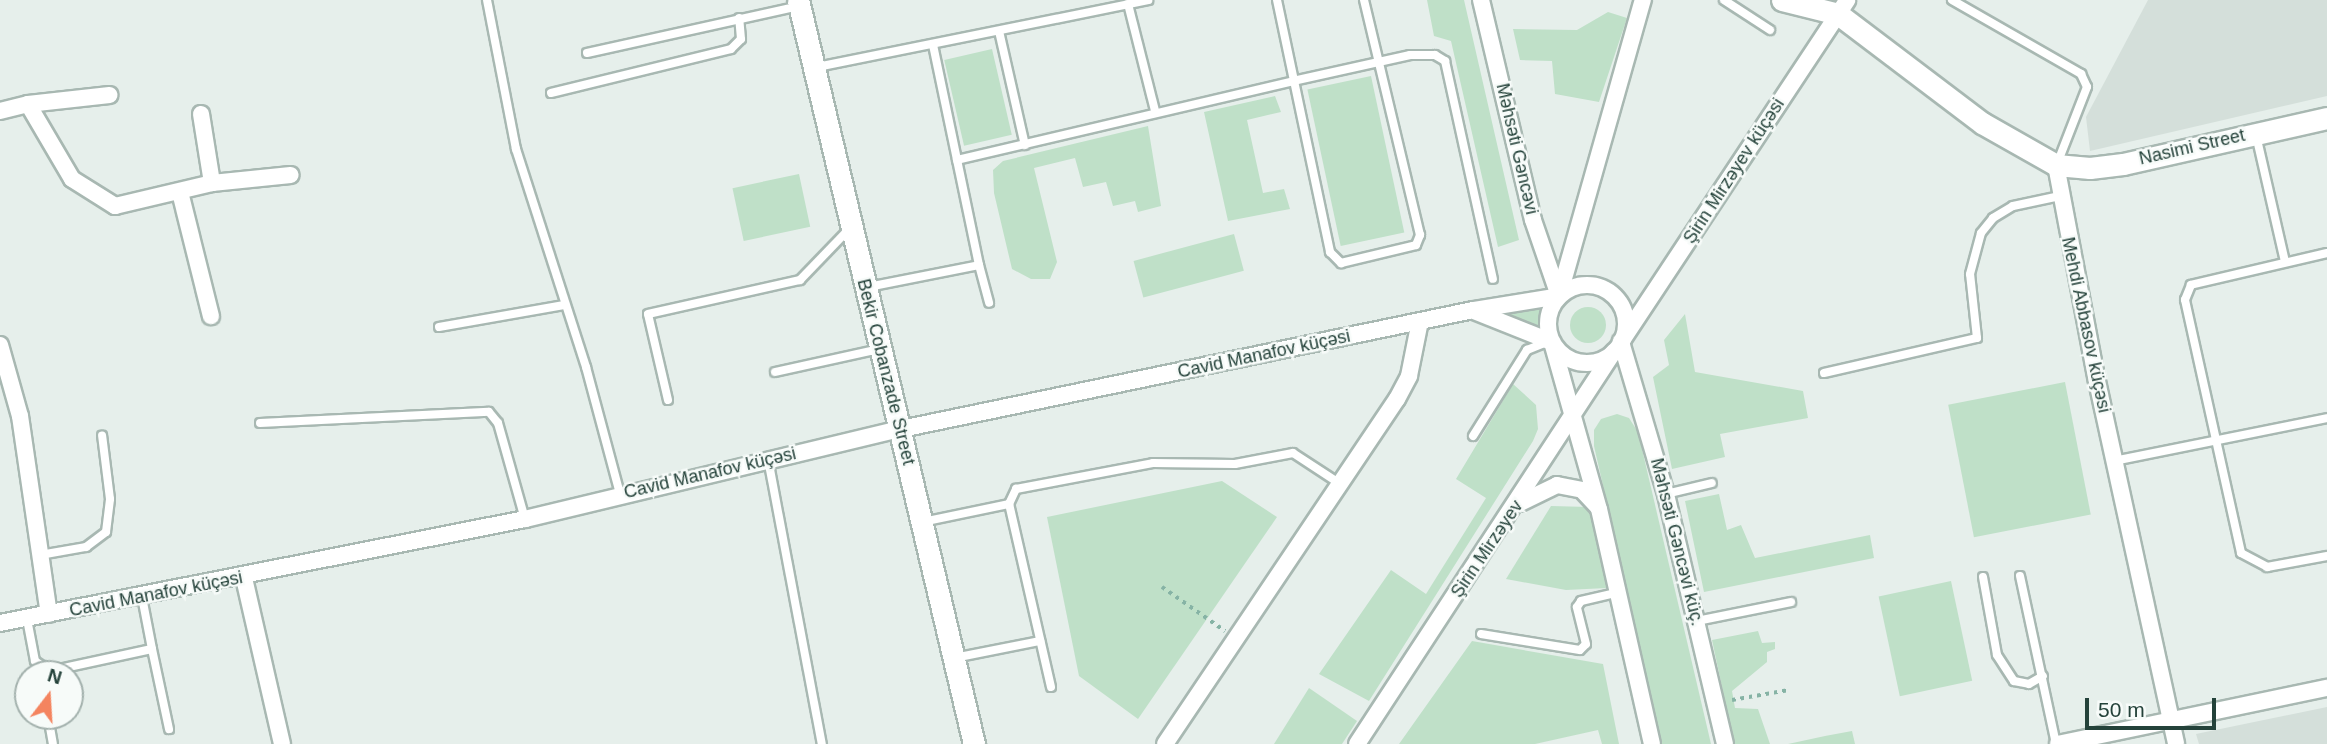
<!DOCTYPE html>
<meta charset="utf-8">
<style>
body{margin:0}
#map{position:relative;width:2327px;height:744px;overflow:hidden;background:#e6efeb;font-family:Arial,sans-serif}
div>[style]{position:absolute}
[style*='--x']{left:calc(var(--x)*1px);top:calc(var(--y)*1px);width:calc(var(--w)*1px);rotate:calc(var(--a)*1deg)}
.built>*{inset:0;background:#d4dfda}
.green>*{inset:0;background:#bfe0c8;transform-origin:0 0}
.round{border-radius:50%}
.path>*{height:3.5px;margin-top:-1.75px;transform-origin:0;background:repeating-linear-gradient(90deg,#86b3a5 0 3.5px,transparent 0 8.5px)}
.roads{filter:drop-shadow(2px 0 #a8b8b2) drop-shadow(-2px 0 #a8b8b2) drop-shadow(0 2px #a8b8b2) drop-shadow(0 -2px #a8b8b2)}
.lane>*{height:8px;margin:-4px;padding:0 4px;transform-origin:4px;border-radius:4px;background:#fff}
.street>*{height:16px;margin:-8px;padding:0 8px;transform-origin:8px;border-radius:8px;background:#fff}
.street>.ring{margin:-8px;padding:0;box-sizing:content-box;background:none;border:16px solid #fff;border-radius:50%}
.secondary>*{height:21px;margin:-10.5px;padding:0 10.5px;transform-origin:10.5px;border-radius:10.5px;background:#fff}
span{translate:-50% -50%;white-space:nowrap;text-align:center;line-height:1.15;-webkit-text-stroke:5px #f7fbf9;paint-order:stroke}
.street-label{font-size:18px;color:#24423a}
.north{position:absolute;left:14px;top:660px;width:70px;height:70px;box-sizing:border-box;background:#f7fbf9;border:2px solid #a3b1ad;border-radius:50%;rotate:17deg;font-size:19px;font-weight:700;line-height:28px;text-align:center;color:#24423a}
.north::after{content:'';display:block;margin:auto;width:24px;height:32px;background:#f4845f;clip-path:polygon(50% 0,100% 100%,50% 72%,0 100%)}
.scale{position:absolute;left:2085px;top:698px;width:131px;height:32px;box-sizing:border-box;border:4px solid #24423a;border-top:0;padding-left:9px;font-size:21px;line-height:24px;white-space:nowrap;color:#24423a;-webkit-text-stroke:5px #f7fbf9;paint-order:stroke}
</style>
<div id="map">
<div class="built">
<div style="clip-path:polygon(2148px 0,2327px 0,2327px 96px,2090px 151px,2086px 117px)"></div>
<div style="clip-path:polygon(2327px 707px,2327px 744px,2199px 744px,2196px 734px)"></div>
</div>
<div class="green">
<div style="clip-path:polygon(1427px 0,1464px 0,1519px 240px,1498px 247px,1451px 41px,1434px 36px)"></div>
<div style="clip-path:polygon(1608px 12px,1627px 18px,1599px 102px,1555px 94px,1552px 61px,1520px 60px,1513px 29px,1577px 30px)"></div>
<div style="left:992px;top:49px;width:88px;height:49px;rotate:77deg"></div>
<div style="left:1371px;top:76px;width:160px;height:65px;rotate:78deg"></div>
<div style="clip-path:polygon(1275px 96px,1281px 112px,1247px 120px,1263px 193px,1284px 189px,1290px 209px,1228px 221px,1204px 112px)"></div>
<div style="clip-path:polygon(1148px 126px,1161px 206px,1138px 212px,1135px 201px,1113px 206px,1106px 182px,1083px 187px,1075px 158px,1034px 168px,1057px 262px,1050px 279px,1031px 279px,1012px 269px,994px 193px,993px 170px,1003px 161px)"></div>
<div style="left:799px;top:174px;width:54px;height:68px;rotate:78deg"></div>
<div style="left:1234px;top:234px;width:38px;height:104px;rotate:75deg"></div>
<div class="round" style="left:1570px;top:307px;width:36px;height:36px"></div>
<div style="clip-path:polygon(1541px 308px,1539px 327px,1499px 312px)"></div>
<div style="clip-path:polygon(1685px 314px,1695px 372px,1803px 391px,1808px 418px,1720px 434px,1725px 457px,1672px 469px,1653px 377px,1669px 365px,1664px 340px)"></div>
<div style="left:2065px;top:382px;width:135px;height:119px;rotate:79deg"></div>
<div style="clip-path:polygon(1513px 384px,1536px 405px,1538px 429px,1533px 441px,1369px 701px,1319px 674px,1391px 570px,1426px 594px,1486px 498px,1456px 479px)"></div>
<div style="clip-path:polygon(1617px 414px,1629px 418px,1638px 432px,1711px 744px,1662px 744px,1594px 446px,1594px 430px,1601px 419px)"></div>
<div style="clip-path:polygon(1222px 481px,1277px 517px,1138px 719px,1079px 676px,1047px 517px)"></div>
<div style="clip-path:polygon(1719px 494px,1727px 530px,1741px 525px,1755px 558px,1870px 535px,1874px 558px,1704px 592px,1685px 501px)"></div>
<div style="clip-path:polygon(1551px 506px,1589px 507px,1607px 588px,1566px 590px,1506px 579px)"></div>
<div style="left:1951px;top:581px;width:102px;height:74px;rotate:78deg"></div>
<div style="clip-path:polygon(1758px 631px,1762px 643px,1775px 642px,1775px 649px,1767px 652px,1767px 662px,1732px 691px,1735px 708px,1758px 709px,1770px 744px,1734px 744px,1712px 640px)"></div>
<div style="clip-path:polygon(1472px 641px,1603px 664px,1619px 744px,1602px 744px,1598px 730px,1535px 744px,1399px 744px)"></div>
<div style="clip-path:polygon(1309px 688px,1357px 721px,1342px 744px,1274px 744px)"></div>
<div style="clip-path:polygon(1852px 731px,1855px 744px,1788px 744px,1825px 736px)"></div>
</div>
<div class="path">
<div style="--x:1162;--y:587;--w:77;--a:34.9"></div>
<div style="--x:1732;--y:700;--w:58;--a:-10"></div>
</div>
<div class="roads">
<div class="lane">
<div style="--x:487;--y:0;--w:152;--a:79"></div>
<div style="--x:516;--y:149;--w:229;--a:72.2"></div>
<div style="--x:586;--y:367;--w:131;--a:75"></div>
<div style="--x:1277;--y:0;--w:258;--a:78.1"></div>
<div style="--x:1330;--y:252;--w:16;--a:45"></div>
<div style="--x:1341;--y:263;--w:77;--a:-13.5"></div>
<div style="--x:1416;--y:245;--w:11;--a:-68"></div>
<div style="--x:1420;--y:235;--w:242;--a:-103.4"></div>
<div style="--x:1724;--y:0;--w:55;--a:33.1"></div>
<div style="--x:1952;--y:0;--w:149;--a:29.8"></div>
<div style="--x:2081;--y:74;--w:14;--a:65"></div>
<div style="--x:2087;--y:87;--w:83;--a:111.3"></div>
<div style="--x:1128;--y:4;--w:110;--a:75.8"></div>
<div style="--x:999;--y:31;--w:117;--a:77.2"></div>
<div style="--x:587;--y:53;--w:217;--a:-12.5"></div>
<div style="--x:817;--y:67;--w:338;--a:-11.4"></div>
<div style="--x:551;--y:93;--w:185;--a:-13.7"></div>
<div style="--x:731;--y:49;--w:14;--a:-45"></div>
<div style="--x:741;--y:39;--w:21;--a:-95"></div>
<div style="--x:2256;--y:135;--w:130;--a:77.1"></div>
<div style="--x:957;--y:160;--w:345;--a:-13.2"></div>
<div style="--x:1293;--y:81;--w:120;--a:-12.5"></div>
<div style="--x:1410;--y:55;--w:25;--a:0"></div>
<div style="--x:1435;--y:55;--w:12;--a:31"></div>
<div style="--x:1445;--y:61;--w:223;--a:77.6"></div>
<div style="--x:2327;--y:253;--w:140;--a:166.8"></div>
<div style="--x:2191;--y:285;--w:16;--a:112"></div>
<div style="--x:2185;--y:300;--w:259;--a:77.5"></div>
<div style="--x:2241;--y:553;--w:30;--a:28"></div>
<div style="--x:2267;--y:567;--w:61;--a:-10.4"></div>
<div style="--x:979;--y:265;--w:39;--a:75"></div>
<div style="--x:868;--y:287;--w:113;--a:-11.2"></div>
<div style="--x:979;--y:265;--w:225;--a:-101.8"></div>
<div style="--x:439;--y:327;--w:127;--a:-10"></div>
<div style="--x:775;--y:372;--w:107;--a:-12.4"></div>
<div style="--x:1824;--y:373;--w:157;--a:-12.9"></div>
<div style="--x:1977;--y:338;--w:64;--a:-96.2"></div>
<div style="--x:1970;--y:274;--w:42;--a:-75"></div>
<div style="--x:1981;--y:233;--w:19;--a:-51"></div>
<div style="--x:1993;--y:218;--w:23;--a:-31"></div>
<div style="--x:2013;--y:206;--w:48;--a:-12"></div>
<div style="--x:668;--y:400;--w:88;--a:-103.1"></div>
<div style="--x:648;--y:314;--w:156;--a:-12.6"></div>
<div style="--x:800;--y:280;--w:71;--a:-46.1"></div>
<div style="--x:260;--y:423;--w:229;--a:-2.8"></div>
<div style="--x:489;--y:412;--w:14;--a:51"></div>
<div style="--x:498;--y:423;--w:100;--a:74.3"></div>
<div style="--x:1473;--y:436;--w:102;--a:-57.9"></div>
<div style="--x:1527;--y:350;--w:22;--a:-22"></div>
<div style="--x:768;--y:459;--w:290;--a:79.3"></div>
<div style="--x:2114;--y:461;--w:217;--a:-11.4"></div>
<div style="--x:1666;--y:494;--w:47;--a:-13.4"></div>
<div style="--x:922;--y:522;--w:89;--a:-11.7"></div>
<div style="--x:40;--y:555;--w:47;--a:-9.9"></div>
<div style="--x:86;--y:547;--w:25;--a:-37"></div>
<div style="--x:106;--y:532;--w:33;--a:-83"></div>
<div style="--x:110;--y:499;--w:64;--a:-97.1"></div>
<div style="--x:2020;--y:576;--w:172;--a:77.9"></div>
<div style="--x:1983;--y:577;--w:79;--a:79.8"></div>
<div style="--x:1997;--y:655;--w:31;--a:57"></div>
<div style="--x:2014;--y:681;--w:15;--a:11"></div>
<div style="--x:2029;--y:684;--w:16;--a:-30"></div>
<div style="--x:142;--y:597;--w:53;--a:79.1"></div>
<div style="--x:27;--y:619;--w:43;--a:79.2"></div>
<div style="--x:35;--y:661;--w:18;--a:34"></div>
<div style="--x:50;--y:671;--w:104;--a:-12.2"></div>
<div style="--x:152;--y:649;--w:82;--a:78"></div>
<div style="--x:1697;--y:621;--w:96;--a:-11.4"></div>
<div style="--x:1481;--y:634;--w:100;--a:9.2"></div>
<div style="--x:1580;--y:650;--w:8;--a:-45"></div>
<div style="--x:1586;--y:644;--w:38;--a:-104"></div>
<div style="--x:1577;--y:607;--w:7;--a:-56"></div>
<div style="--x:1581;--y:601;--w:37;--a:-13"></div>
<div style="--x:954;--y:658;--w:88;--a:-11.2"></div>
<div style="--x:1051;--y:687;--w:188;--a:-102.9"></div>
<div style="--x:1009;--y:504;--w:17;--a:-65"></div>
<div style="--x:1016;--y:489;--w:139;--a:-10.7"></div>
<div style="--x:1153;--y:463;--w:82;--a:0.7"></div>
<div style="--x:1235;--y:464;--w:59;--a:-10.7"></div>
<div style="--x:1293;--y:453;--w:55;--a:33.1"></div>
<div style="--x:48;--y:716;--w:28;--a:80"></div>
</div>
<div class="street">
<div style="--x:1481;--y:0;--w:226;--a:76.7"></div>
<div style="--x:1533;--y:220;--w:80;--a:71.1"></div>
<div style="--x:28;--y:104;--w:82;--a:-6.3"></div>
<div style="--x:0;--y:111;--w:29;--a:-14"></div>
<div style="--x:28;--y:104;--w:87;--a:59.6"></div>
<div style="--x:72;--y:179;--w:51;--a:32.1"></div>
<div style="--x:115;--y:206;--w:100;--a:-13.3"></div>
<div style="--x:212;--y:183;--w:79;--a:-5.8"></div>
<div style="--x:201;--y:114;--w:70;--a:80.9"></div>
<div style="--x:2056;--y:165;--w:220;--a:79.3"></div>
<div style="--x:2097;--y:381;--w:371;--a:77.7"></div>
<div style="--x:180;--y:192;--w:128;--a:76"></div>
<div class="ring" style="left:1548px;top:285px;width:62px;height:62px"></div>
<div style="--x:1559;--y:296;--w:308;--a:-74.2"></div>
<div style="--x:1474;--y:311;--w:84;--a:21.7"></div>
<div style="--x:1552;--y:342;--w:173;--a:74.3"></div>
<div style="--x:1599;--y:509;--w:241;--a:77.3"></div>
<div style="--x:0;--y:345;--w:74;--a:74.3"></div>
<div style="--x:20;--y:416;--w:200;--a:81.7"></div>
<div style="--x:1520;--y:503;--w:41;--a:-25.9"></div>
<div style="--x:1557;--y:485;--w:25;--a:11"></div>
<div style="--x:1582;--y:490;--w:22;--a:47"></div>
<div style="--x:244;--y:578;--w:170;--a:77.1"></div>
<div style="--x:0;--y:623;--w:535;--a:-11.2"></div>
<div style="--x:525;--y:519;--w:387;--a:-13.5"></div>
<div style="--x:901;--y:429;--w:584;--a:-11.75"></div>
<div style="--x:1473;--y:310;--w:87;--a:-9.2"></div>
<div style="--x:1165;--y:744;--w:416;--a:-56.1"></div>
<div style="--x:1397;--y:399;--w:26;--a:-62"></div>
<div style="--x:1409;--y:376;--w:56;--a:-78.7"></div>
<div style="--x:1357;--y:744;--w:469;--a:-56.8"></div>
<div style="--x:1725;--y:744;--w:257;--a:-103.3"></div>
<div style="--x:1666;--y:494;--w:159;--a:-106.5"></div>
<div style="--x:1621;--y:342;--w:410;--a:-56.5"></div>
<div style="--x:2058;--y:744;--w:275;--a:-11.8"></div>
</div>
<div class="secondary">
<div style="--x:798;--y:0;--w:765;--a:76.69"></div>
<div style="--x:1782;--y:0;--w:58;--a:14"></div>
<div style="--x:1838;--y:14;--w:181;--a:37.1"></div>
<div style="--x:1982;--y:123;--w:85;--a:29.6"></div>
<div style="--x:2056;--y:165;--w:34;--a:5"></div>
<div style="--x:2090;--y:168;--w:33;--a:-7"></div>
<div style="--x:2123;--y:164;--w:209;--a:-12.7"></div>
</div>
</div>
<div class="street-label">
<span style="left:2192px;top:147px;rotate:-13deg">Nasimi Street</span>
<span style="left:1517px;top:149px;rotate:77deg">Məhsəti Gəncəvi</span>
<span style="left:1734px;top:171px;rotate:-57deg">Şirin Mirzəyev küçəsi</span>
<span style="left:2086px;top:325px;rotate:78deg">Mehdi Abbasov küçəsi</span>
<span style="left:1264px;top:354px;rotate:-12deg">Cavid Manafov küçəsi</span>
<span style="left:886px;top:372px;rotate:76deg">Bekir Cobanzade Street</span>
<span style="left:710px;top:473px;rotate:-13deg">Cavid Manafov küçəsi</span>
<span style="left:1677px;top:542px;rotate:76deg">Məhsəti Gəncəvi küç.</span>
<span style="left:1487px;top:549px;rotate:-56deg">Şirin Mirzəyev</span>
<span style="left:156px;top:594px;rotate:-11deg">Cavid Manafov küçəsi</span>
</div>
<div class="north">N</div>
<div class="scale">50 m</div>
</div>
